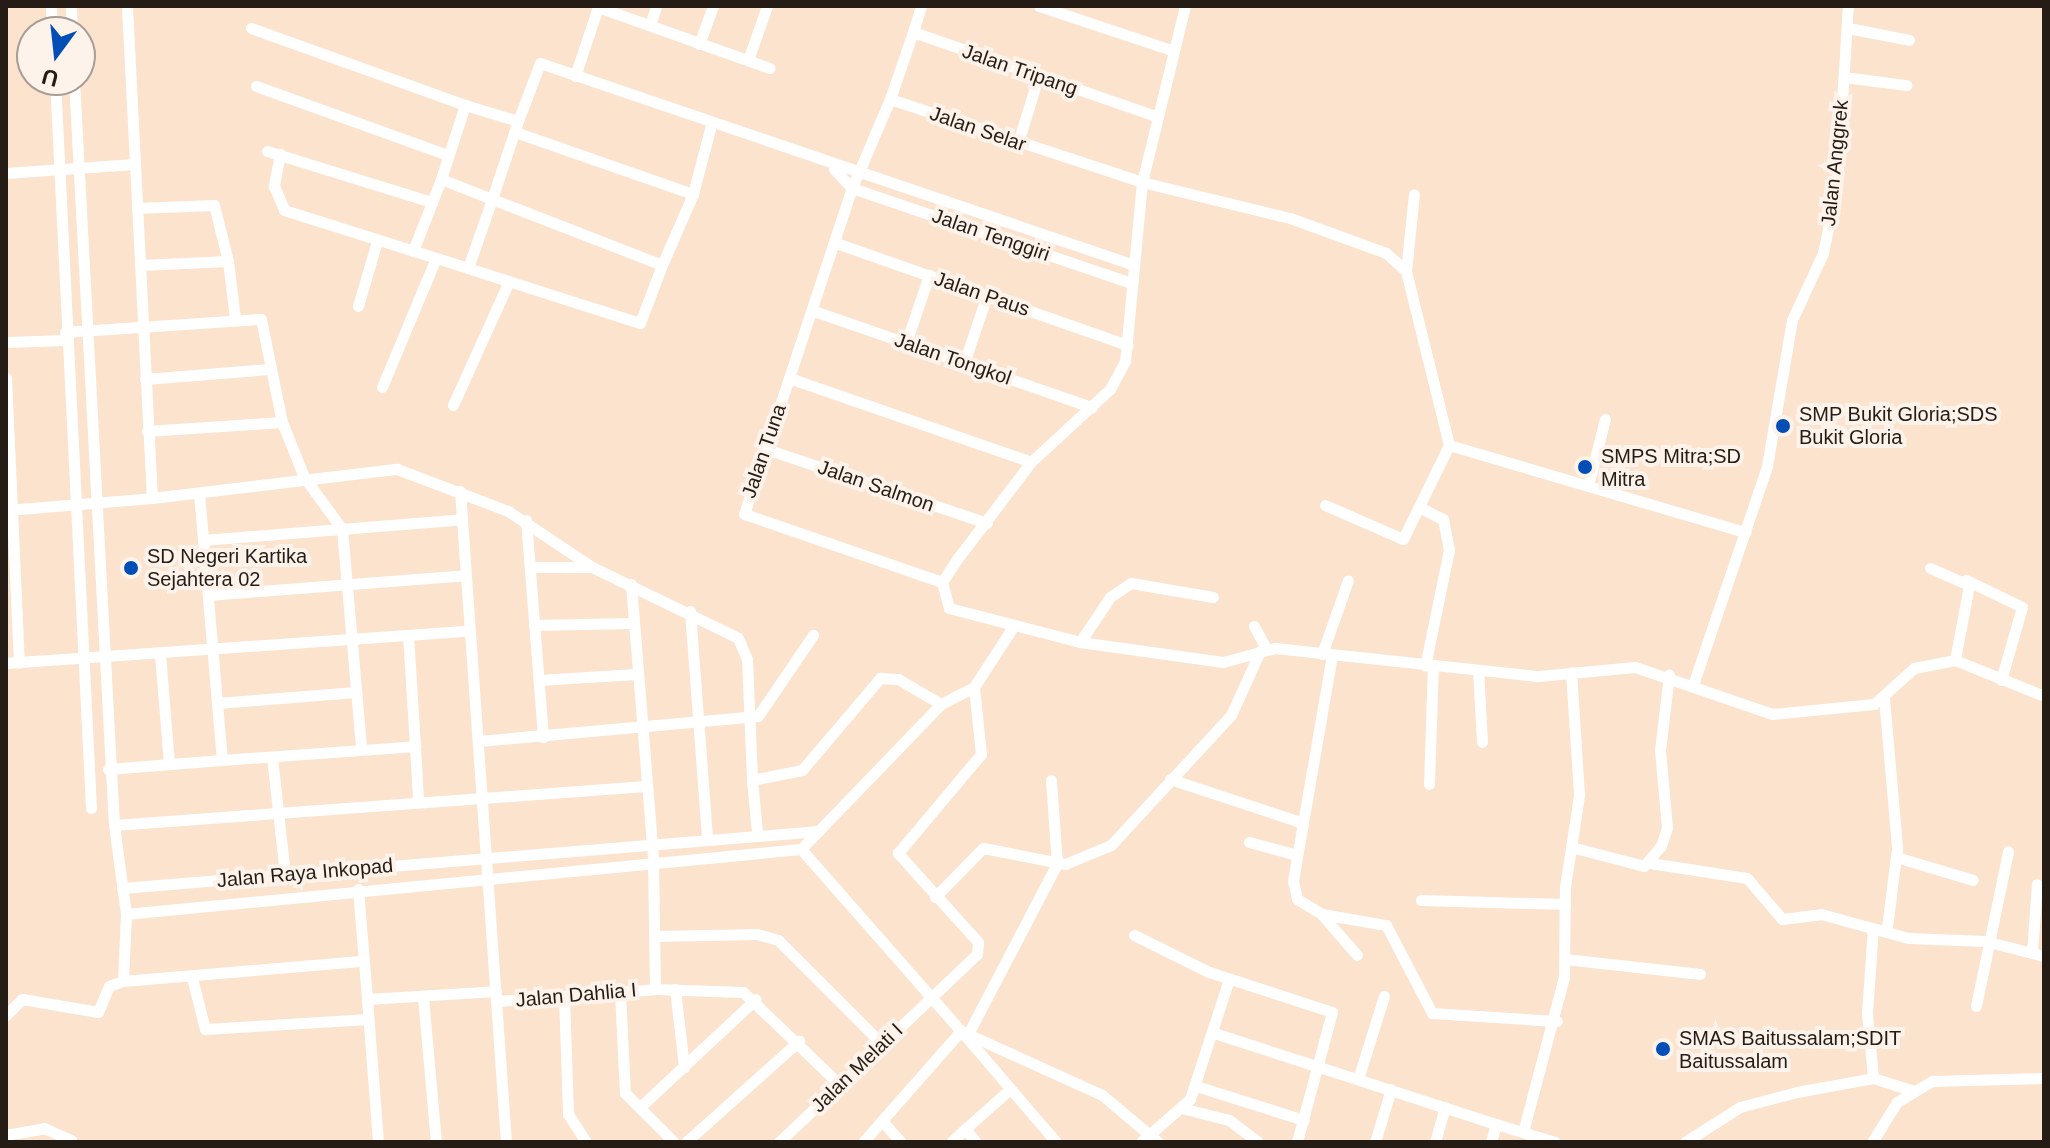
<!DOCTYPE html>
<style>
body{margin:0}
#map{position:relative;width:2050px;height:1148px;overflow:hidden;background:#fbe3ce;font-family:Arial,sans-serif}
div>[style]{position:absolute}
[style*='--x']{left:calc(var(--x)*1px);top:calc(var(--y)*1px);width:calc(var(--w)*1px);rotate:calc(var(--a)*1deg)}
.minor>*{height:11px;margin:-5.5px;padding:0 5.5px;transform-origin:5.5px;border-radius:5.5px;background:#fff}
.dots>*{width:22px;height:22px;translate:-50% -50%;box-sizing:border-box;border:4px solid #fdf3eb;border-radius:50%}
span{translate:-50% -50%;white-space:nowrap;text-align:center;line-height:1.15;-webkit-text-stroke:8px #fdf3eb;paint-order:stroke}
.street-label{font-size:20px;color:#251d15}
.poi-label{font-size:20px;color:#251d15}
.left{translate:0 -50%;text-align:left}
.frame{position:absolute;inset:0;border:8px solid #251d15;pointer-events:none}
.north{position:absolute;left:16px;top:16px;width:80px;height:80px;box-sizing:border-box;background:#fdf3eb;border:2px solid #a79d95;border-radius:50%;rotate:195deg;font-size:22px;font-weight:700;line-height:32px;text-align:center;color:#251d15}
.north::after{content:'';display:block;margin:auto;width:28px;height:36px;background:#034db7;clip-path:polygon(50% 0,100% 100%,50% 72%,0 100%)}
</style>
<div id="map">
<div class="minor">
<div style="--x:51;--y:6;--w:26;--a:88"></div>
<div style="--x:71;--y:6;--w:26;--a:88"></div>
<div style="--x:127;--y:6;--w:493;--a:87.1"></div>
<div style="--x:152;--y:498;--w:247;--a:-6.8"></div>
<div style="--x:397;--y:469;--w:119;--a:20.7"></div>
<div style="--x:508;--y:511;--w:101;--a:33.7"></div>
<div style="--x:592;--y:567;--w:162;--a:25.9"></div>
<div style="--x:738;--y:638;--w:23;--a:67"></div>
<div style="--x:747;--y:659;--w:121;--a:87.6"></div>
<div style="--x:752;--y:780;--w:51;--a:-11.3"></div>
<div style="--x:802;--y:770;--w:121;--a:-49.7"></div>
<div style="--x:880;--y:678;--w:18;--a:3"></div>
<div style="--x:898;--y:679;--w:50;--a:30.2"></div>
<div style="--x:921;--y:6;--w:27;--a:107"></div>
<div style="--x:913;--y:32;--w:254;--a:19.1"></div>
<div style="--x:1039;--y:6;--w:139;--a:18.4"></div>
<div style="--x:1185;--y:6;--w:181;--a:103.7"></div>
<div style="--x:1142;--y:182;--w:180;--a:95.4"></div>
<div style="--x:1125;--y:361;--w:32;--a:118"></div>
<div style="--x:1110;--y:389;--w:108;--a:137.3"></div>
<div style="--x:1031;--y:462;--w:122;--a:127.3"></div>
<div style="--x:957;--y:559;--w:27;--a:123"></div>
<div style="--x:942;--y:582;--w:27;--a:75"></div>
<div style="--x:949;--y:608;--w:135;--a:14.5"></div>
<div style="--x:1080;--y:642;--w:144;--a:8"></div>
<div style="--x:1223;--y:662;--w:54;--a:-15.1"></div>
<div style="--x:1275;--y:648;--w:265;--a:6.1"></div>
<div style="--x:1539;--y:676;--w:96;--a:-5.4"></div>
<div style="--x:1635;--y:667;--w:145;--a:18.9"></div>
<div style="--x:1772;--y:714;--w:102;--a:-5.6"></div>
<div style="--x:1874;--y:704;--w:54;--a:-42"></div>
<div style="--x:1914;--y:668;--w:42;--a:-11"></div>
<div style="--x:1955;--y:660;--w:96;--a:22"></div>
<div style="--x:650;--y:25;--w:20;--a:-72"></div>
<div style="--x:251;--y:28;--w:227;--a:19.8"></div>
<div style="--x:1848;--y:28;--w:62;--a:11.1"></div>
<div style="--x:699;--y:44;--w:40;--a:-69.8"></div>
<div style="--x:748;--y:60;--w:57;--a:-70.6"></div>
<div style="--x:575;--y:76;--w:73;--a:-71.6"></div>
<div style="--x:598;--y:7;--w:182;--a:19.6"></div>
<div style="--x:1844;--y:77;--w:63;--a:7.4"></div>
<div style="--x:55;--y:80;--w:729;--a:87.17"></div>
<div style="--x:74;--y:80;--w:746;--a:86.93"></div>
<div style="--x:114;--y:825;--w:533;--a:-4.19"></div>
<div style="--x:256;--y:86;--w:204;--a:19.8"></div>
<div style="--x:890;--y:99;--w:71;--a:-71.1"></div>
<div style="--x:515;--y:132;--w:188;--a:19.2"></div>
<div style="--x:1018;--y:143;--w:69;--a:-73.1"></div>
<div style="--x:267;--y:151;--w:173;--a:17.2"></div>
<div style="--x:280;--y:154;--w:33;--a:101"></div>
<div style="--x:274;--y:186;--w:26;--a:67"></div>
<div style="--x:284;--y:210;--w:193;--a:17.5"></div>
<div style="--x:834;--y:169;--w:26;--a:47"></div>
<div style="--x:852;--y:188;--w:295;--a:18.8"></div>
<div style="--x:6;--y:173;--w:128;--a:-4"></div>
<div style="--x:441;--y:179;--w:78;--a:-72"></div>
<div style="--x:465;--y:105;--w:55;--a:16.8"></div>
<div style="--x:137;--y:208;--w:77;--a:-2.2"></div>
<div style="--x:214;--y:205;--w:58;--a:76"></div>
<div style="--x:836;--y:243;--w:309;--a:19.3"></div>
<div style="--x:413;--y:251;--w:77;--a:-68.7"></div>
<div style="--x:441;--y:179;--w:55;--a:21.4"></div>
<div style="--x:492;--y:199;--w:182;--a:21.2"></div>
<div style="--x:662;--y:265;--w:62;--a:110.8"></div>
<div style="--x:640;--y:323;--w:181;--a:-162.3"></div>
<div style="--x:468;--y:268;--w:73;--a:-70.8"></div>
<div style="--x:492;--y:199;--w:82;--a:-71.6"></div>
<div style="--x:518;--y:121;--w:62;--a:-69.2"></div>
<div style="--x:540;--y:63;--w:624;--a:18.78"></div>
<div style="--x:141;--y:265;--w:87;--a:-2.6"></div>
<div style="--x:228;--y:261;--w:57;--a:83"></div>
<div style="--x:662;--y:265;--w:77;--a:-66.4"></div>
<div style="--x:693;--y:194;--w:71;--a:-75.4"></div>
<div style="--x:358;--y:306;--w:68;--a:-73.7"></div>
<div style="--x:814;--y:311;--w:294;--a:19.1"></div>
<div style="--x:65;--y:332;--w:196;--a:-3.8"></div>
<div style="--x:261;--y:319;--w:105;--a:78.5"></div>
<div style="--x:282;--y:422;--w:59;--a:68.2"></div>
<div style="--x:304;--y:477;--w:64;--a:53.8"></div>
<div style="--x:342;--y:529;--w:220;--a:85"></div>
<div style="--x:6;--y:342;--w:59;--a:-1.9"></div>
<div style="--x:906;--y:343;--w:72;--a:-71.3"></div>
<div style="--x:964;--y:363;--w:72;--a:-71.3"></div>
<div style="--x:6;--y:378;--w:285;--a:87.4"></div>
<div style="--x:789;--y:378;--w:256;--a:19.1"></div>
<div style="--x:145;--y:379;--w:123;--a:-4.6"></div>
<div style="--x:382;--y:387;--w:140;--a:-67.3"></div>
<div style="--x:453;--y:405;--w:136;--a:-65.7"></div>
<div style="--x:147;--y:431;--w:135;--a:-3.8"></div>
<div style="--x:1449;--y:445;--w:309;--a:16.4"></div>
<div style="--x:766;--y:449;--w:233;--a:18.5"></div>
<div style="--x:1588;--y:486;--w:69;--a:-75.8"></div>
<div style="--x:460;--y:491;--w:653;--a:85.96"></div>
<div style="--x:199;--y:493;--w:268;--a:85.1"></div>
<div style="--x:222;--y:760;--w:194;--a:-4.1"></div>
<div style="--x:415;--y:746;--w:54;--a:86.8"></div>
<div style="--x:1325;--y:505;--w:85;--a:23.6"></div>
<div style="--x:1403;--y:539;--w:105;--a:-63.9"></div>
<div style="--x:1449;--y:445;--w:179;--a:-103.9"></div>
<div style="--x:1406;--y:271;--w:77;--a:-84.1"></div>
<div style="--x:1419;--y:507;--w:27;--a:27"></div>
<div style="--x:1443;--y:519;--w:32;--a:79"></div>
<div style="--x:1449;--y:550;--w:118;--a:101.7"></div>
<div style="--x:7;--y:510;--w:145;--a:-4.7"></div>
<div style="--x:526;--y:520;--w:218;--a:85.5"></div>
<div style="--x:203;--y:540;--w:260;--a:-4.6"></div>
<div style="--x:530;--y:567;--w:62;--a:0"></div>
<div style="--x:1930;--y:568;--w:43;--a:23.6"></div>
<div style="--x:1969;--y:585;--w:76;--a:100.6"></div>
<div style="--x:1966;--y:580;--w:62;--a:25.7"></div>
<div style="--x:2022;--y:607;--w:76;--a:106"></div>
<div style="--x:942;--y:582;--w:209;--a:-161"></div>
<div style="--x:744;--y:514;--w:343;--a:-71.7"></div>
<div style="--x:852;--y:188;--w:97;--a:-66.9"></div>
<div style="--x:890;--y:99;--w:265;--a:18.2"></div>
<div style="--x:1142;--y:182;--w:152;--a:13.7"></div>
<div style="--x:1290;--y:218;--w:102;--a:20"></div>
<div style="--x:1386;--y:253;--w:27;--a:42"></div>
<div style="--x:631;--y:584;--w:277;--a:85.4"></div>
<div style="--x:653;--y:860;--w:129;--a:89.1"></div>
<div style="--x:208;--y:595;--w:258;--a:-4.4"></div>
<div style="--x:690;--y:611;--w:228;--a:85.7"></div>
<div style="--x:534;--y:625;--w:98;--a:-1.2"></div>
<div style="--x:1254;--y:626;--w:26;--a:62"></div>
<div style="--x:408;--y:635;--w:111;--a:86.4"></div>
<div style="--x:1080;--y:642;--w:54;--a:-56.3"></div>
<div style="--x:1110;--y:597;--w:25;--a:-34"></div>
<div style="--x:1131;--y:583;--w:83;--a:9.7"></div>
<div style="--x:160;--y:654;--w:110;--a:85.3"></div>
<div style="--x:1322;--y:654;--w:78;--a:-70.6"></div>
<div style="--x:1332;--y:655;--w:229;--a:99.8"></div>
<div style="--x:1293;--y:881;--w:18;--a:77"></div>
<div style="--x:1297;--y:899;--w:29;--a:31"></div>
<div style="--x:1322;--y:914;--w:65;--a:9.8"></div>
<div style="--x:1386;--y:925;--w:99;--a:62.4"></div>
<div style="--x:1432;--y:1013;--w:125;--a:3.7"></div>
<div style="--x:6;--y:663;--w:462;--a:-4"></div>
<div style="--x:1478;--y:670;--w:72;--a:86.8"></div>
<div style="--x:539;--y:680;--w:97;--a:-3.5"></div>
<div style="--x:1694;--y:682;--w:228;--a:-71.3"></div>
<div style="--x:1767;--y:466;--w:148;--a:-80.3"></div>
<div style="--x:1792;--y:320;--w:74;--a:-65.2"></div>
<div style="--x:1823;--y:253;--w:70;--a:-78.5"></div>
<div style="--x:1837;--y:184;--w:178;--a:-86.5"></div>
<div style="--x:1884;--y:698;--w:151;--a:85"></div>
<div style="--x:1897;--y:848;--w:80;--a:97.2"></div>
<div style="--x:217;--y:703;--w:139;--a:-4.5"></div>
<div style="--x:478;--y:741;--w:281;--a:-5.1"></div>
<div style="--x:758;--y:716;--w:98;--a:-55.8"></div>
<div style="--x:272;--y:757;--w:118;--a:83.7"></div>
<div style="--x:108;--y:769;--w:114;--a:-4.5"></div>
<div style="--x:1170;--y:779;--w:140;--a:18.3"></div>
<div style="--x:752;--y:780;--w:52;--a:84.5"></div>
<div style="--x:1429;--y:784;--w:118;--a:-88.1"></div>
<div style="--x:114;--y:825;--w:90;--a:82.3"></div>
<div style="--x:126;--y:914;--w:67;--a:92.6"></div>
<div style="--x:1249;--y:842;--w:50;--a:15.2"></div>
<div style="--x:1571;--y:847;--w:75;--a:14.6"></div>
<div style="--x:1644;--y:866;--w:26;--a:-50"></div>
<div style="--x:1661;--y:846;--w:19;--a:-72"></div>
<div style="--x:1667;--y:828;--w:78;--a:-95.1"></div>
<div style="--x:1660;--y:750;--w:76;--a:-83.2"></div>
<div style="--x:801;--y:849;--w:242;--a:48.7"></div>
<div style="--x:961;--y:1031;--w:155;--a:24.4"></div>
<div style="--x:1102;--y:1095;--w:73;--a:40"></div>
<div style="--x:1896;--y:857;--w:80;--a:16.6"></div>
<div style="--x:1650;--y:863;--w:98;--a:8.8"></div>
<div style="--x:1747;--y:878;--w:54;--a:49.5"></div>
<div style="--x:1782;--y:919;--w:39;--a:-7"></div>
<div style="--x:1821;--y:914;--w:90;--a:15.4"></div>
<div style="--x:1908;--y:938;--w:77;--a:2.2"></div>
<div style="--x:1985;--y:941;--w:61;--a:14.3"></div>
<div style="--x:122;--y:888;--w:699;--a:-4.68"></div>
<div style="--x:358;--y:889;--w:110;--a:85.3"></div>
<div style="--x:367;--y:999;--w:129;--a:-3.5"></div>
<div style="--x:935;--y:897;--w:69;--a:-45.6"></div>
<div style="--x:983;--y:848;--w:84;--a:11"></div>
<div style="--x:1065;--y:864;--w:50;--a:-22.4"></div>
<div style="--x:1111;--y:845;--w:177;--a:-47.3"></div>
<div style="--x:1231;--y:715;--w:70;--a:-65.6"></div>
<div style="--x:1421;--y:900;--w:144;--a:1.6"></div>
<div style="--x:126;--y:914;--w:678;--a:-5.5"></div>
<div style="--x:801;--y:849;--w:202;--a:-46"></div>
<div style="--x:941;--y:704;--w:37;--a:-27"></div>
<div style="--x:974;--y:687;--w:72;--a:-57"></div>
<div style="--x:1322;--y:915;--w:53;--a:48.8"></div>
<div style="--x:1134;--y:935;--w:84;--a:26.3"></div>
<div style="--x:1209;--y:972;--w:129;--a:18"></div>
<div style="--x:1332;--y:1012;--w:135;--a:105.1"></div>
<div style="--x:655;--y:936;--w:102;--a:-1.1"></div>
<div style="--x:757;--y:934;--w:22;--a:16"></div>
<div style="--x:778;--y:940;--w:146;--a:45"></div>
<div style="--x:2032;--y:953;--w:69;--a:-85.9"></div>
<div style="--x:1565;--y:959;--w:136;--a:6.3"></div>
<div style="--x:192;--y:978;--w:53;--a:75.7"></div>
<div style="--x:205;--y:1029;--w:163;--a:-3.5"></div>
<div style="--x:675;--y:989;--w:79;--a:83.4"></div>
<div style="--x:620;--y:992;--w:101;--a:87.2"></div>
<div style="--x:625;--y:1093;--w:69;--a:45"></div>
<div style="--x:423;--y:997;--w:146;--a:84.9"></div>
<div style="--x:564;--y:997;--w:117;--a:88"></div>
<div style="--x:568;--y:1114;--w:33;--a:57"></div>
<div style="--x:367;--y:999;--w:143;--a:85.6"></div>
<div style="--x:497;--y:1001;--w:158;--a:-4.3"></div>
<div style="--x:655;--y:989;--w:88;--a:2"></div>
<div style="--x:743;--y:992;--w:134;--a:43.8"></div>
<div style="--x:1976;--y:1006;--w:158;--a:-78.3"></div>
<div style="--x:6;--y:1015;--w:23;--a:-45"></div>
<div style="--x:22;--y:999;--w:77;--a:9.7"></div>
<div style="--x:98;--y:1012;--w:28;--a:-67"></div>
<div style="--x:109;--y:986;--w:15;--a:-20"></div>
<div style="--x:123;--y:981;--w:241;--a:-4.8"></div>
<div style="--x:969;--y:1032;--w:190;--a:-62.4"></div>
<div style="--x:1057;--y:864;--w:84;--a:-94.1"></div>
<div style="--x:1214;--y:1033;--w:296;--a:17.9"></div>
<div style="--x:1496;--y:1124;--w:19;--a:106"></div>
<div style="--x:1873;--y:1078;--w:65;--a:-95.3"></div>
<div style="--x:1867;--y:1013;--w:85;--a:-86"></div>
<div style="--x:1358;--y:1079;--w:87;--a:-72.6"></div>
<div style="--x:1196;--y:1086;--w:113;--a:17.5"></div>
<div style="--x:640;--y:1107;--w:158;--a:-43"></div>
<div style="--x:1185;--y:1109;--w:45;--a:14"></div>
<div style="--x:1229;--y:1120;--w:36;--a:37"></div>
<div style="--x:883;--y:1122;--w:27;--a:48"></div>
<div style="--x:1496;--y:1124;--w:62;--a:17"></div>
<div style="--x:1523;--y:1132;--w:160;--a:-75.2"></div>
<div style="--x:1564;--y:977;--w:90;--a:-89.4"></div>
<div style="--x:1565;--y:887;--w:93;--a:-81.3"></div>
<div style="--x:1579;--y:795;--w:123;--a:-93.7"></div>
<div style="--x:6;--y:1135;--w:39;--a:-10"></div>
<div style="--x:44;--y:1128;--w:30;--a:24"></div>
<div style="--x:686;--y:1142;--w:152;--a:-41.8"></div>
<div style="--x:779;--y:1142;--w:273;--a:-43.5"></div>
<div style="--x:977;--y:954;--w:12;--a:-85"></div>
<div style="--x:978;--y:942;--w:120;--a:-132"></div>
<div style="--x:898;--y:853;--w:129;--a:-50"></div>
<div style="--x:981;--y:754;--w:67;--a:-96"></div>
<div style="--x:863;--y:1142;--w:148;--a:-48.6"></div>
<div style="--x:961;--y:1031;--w:146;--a:49.4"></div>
<div style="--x:951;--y:1142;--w:19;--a:-43"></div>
<div style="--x:976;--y:1142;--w:17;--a:-130"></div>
<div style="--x:965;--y:1129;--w:57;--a:-41.5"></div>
<div style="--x:1141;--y:1142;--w:65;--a:-41.3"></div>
<div style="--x:1190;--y:1099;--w:126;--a:-72"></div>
<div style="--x:1375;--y:1142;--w:55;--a:-73.2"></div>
<div style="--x:1435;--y:1142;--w:36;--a:-74"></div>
<div style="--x:1685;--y:1142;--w:65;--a:-32.5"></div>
<div style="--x:1740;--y:1107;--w:59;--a:-14.7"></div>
<div style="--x:1797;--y:1092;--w:77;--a:-10.4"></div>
<div style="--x:1873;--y:1078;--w:43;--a:17.6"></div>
<div style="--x:1872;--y:1142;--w:47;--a:-58"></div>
<div style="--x:1897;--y:1102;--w:41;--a:-31"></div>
<div style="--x:1932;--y:1081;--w:112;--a:-1.5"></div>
</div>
<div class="dots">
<div style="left:1783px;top:426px;background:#034db7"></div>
<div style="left:1585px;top:467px;background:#034db7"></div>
<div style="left:131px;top:568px;background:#034db7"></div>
<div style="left:1663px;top:1049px;background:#034db7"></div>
</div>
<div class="street-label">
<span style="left:1020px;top:70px;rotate:19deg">Jalan Tripang</span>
<span style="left:978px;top:129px;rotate:19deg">Jalan Selar</span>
<span style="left:1835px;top:163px;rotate:-84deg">Jalan Anggrek</span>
<span style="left:991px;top:235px;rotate:19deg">Jalan Tenggiri</span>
<span style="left:982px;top:294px;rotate:19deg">Jalan Paus</span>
<span style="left:953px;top:359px;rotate:19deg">Jalan Tongkol</span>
<span style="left:764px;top:451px;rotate:-71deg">Jalan Tuna</span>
<span style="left:876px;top:486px;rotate:19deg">Jalan Salmon</span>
<span style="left:305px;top:873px;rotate:-5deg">Jalan Raya Inkopad</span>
<span style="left:576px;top:995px;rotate:-5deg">Jalan Dahlia I</span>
<span style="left:857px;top:1068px;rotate:-44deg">Jalan Melati I</span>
</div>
<div class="poi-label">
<span class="left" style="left:1799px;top:426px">SMP Bukit Gloria;SDS<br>Bukit Gloria</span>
<span class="left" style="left:1601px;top:468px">SMPS Mitra;SD<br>Mitra</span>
<span class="left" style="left:147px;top:568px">SD Negeri Kartika<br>Sejahtera 02</span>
<span class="left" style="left:1679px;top:1050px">SMAS Baitussalam;SDIT<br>Baitussalam</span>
</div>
<div class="frame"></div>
<div class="north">U</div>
</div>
